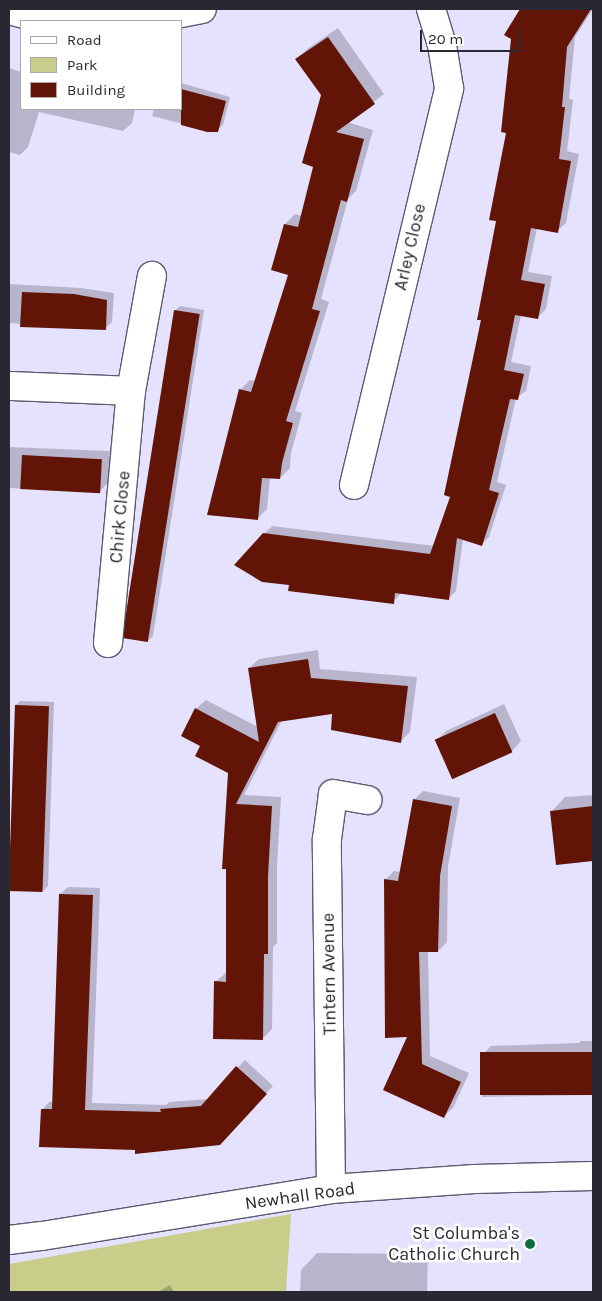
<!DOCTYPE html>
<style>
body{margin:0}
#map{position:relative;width:602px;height:1301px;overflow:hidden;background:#e5e2ff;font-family:Karla,sans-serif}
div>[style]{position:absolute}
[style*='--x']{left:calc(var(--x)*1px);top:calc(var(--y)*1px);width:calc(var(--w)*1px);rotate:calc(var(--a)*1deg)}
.green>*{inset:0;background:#c9cd8a}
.shadow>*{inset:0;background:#0003}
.building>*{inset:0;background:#621506;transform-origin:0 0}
.roads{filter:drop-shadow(1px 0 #5c5971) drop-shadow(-1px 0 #5c5971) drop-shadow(0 1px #5c5971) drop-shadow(0 -1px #5c5971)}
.minor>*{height:28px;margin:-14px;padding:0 14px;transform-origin:14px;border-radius:14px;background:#fff}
.dots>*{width:14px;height:14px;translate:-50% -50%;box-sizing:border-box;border:2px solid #fff;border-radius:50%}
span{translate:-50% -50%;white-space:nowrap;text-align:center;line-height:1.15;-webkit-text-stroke:5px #fff;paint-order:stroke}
.street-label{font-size:18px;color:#292832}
.poi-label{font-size:18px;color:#292832}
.right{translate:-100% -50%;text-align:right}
.frame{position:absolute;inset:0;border:10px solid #292832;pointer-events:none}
.legend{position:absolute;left:20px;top:20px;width:162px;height:90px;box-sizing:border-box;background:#fff;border:1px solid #a9a9ad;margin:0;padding:6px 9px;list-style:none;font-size:15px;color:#292832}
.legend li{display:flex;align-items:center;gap:10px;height:25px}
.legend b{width:25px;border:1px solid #a9a9ad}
.scale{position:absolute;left:420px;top:30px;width:100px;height:22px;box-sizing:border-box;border:2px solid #292832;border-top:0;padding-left:6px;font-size:15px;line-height:18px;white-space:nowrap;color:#292832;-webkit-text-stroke:4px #fff;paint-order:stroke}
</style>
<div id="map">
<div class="green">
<div style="clip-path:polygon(291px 1214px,286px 1292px,9px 1292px,9px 1264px)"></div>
</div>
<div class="shadow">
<div style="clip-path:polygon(521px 9px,593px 9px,575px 37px,569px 99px,573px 100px,567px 151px,579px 154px,566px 223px,557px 231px,537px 228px,528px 272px,552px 276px,546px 309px,537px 318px,521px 315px,511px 362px,531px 366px,526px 391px,516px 398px,497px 482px,506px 485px,489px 537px,481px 545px,463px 539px,456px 591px,448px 599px,401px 593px,393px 602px,290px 584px,264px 534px,272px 526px,435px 546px,452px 497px,497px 220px,507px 131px,512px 38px,506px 35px)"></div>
<div style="clip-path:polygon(338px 28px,384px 94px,347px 122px,373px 130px,356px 191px,348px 199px,321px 299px,329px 302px,295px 411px,302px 413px,291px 453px,290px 468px,280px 478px,270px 477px,267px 509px,257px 519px,240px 390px,250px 380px,256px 381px,290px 274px,285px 224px,295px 214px,302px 216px,315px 166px,322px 95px,297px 59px,307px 49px)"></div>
<div style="clip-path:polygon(9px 68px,21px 72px,21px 109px,135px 109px,132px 123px,123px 131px,39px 112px,28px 147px,20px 155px,9px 152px)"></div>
<div style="clip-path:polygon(181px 83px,230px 97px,223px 125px,218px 130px,207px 130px,152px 116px,154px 109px,181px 109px)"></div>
<div style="clip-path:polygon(9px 284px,81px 288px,114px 293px,112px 322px,105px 329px,9px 323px)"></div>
<div style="clip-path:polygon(180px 306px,204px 310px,153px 636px,148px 641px,175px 311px)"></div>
<div style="clip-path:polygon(9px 447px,110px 451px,108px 483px,99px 492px,9px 488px)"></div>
<div style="clip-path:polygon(318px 650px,320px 669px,417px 677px,410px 732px,401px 741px,333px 712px,282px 720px,244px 795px,281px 797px,277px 866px,277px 943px,273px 947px,272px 1029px,262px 1039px,215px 982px,227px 972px,229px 772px,202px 745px,196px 709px,206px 700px,258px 727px,249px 668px,259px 659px)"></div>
<div style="clip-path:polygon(20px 701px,54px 702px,48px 886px,43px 891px,15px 706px)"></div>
<div style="clip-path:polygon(504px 704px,521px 741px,512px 751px,436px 741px,446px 731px)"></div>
<div style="clip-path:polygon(423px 791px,460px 798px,448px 866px,447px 942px,438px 951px,428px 951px,430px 1056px,469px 1073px,453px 1108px,444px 1116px,409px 1036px,385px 880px,394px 871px,401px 872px,415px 799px)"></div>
<div style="clip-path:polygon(593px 795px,593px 859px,557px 863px,552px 811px,565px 797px)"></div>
<div style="clip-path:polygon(68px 887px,100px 888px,92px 1103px,166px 1105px,169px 1102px,209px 1099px,245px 1060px,273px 1086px,227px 1136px,136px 1148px,42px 1110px,49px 1102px,54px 1102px,60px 894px)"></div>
<div style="clip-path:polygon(581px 1041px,593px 1041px,593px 1095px,482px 1097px,481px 1056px,491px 1046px,579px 1043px)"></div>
<div style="clip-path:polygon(317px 1253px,428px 1254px,427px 1292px,300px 1292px,301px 1270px)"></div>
<div style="clip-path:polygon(170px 1285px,174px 1292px,158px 1292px)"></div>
</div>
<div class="building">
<div style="clip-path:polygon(520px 9px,591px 9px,567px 47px,562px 107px,565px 107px,559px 159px,571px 161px,558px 233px,531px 228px,521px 280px,545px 284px,538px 319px,515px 315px,504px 370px,524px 374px,518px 400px,510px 399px,489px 490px,499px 493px,482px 546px,457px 538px,449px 600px,395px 593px,394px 604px,288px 591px,289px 585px,262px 582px,234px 565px,263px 533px,430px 554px,450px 497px,444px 495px,481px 320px,477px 320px,496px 221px,489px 220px,506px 133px,501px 132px,511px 39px,504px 35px)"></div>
<div style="clip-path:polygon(328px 37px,375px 104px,336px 132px,364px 139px,347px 202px,341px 200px,312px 309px,320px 311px,286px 421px,293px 423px,282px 463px,280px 479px,262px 478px,258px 520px,207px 515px,239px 389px,251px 392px,288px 275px,271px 270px,284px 224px,298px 227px,313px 167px,302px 163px,321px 95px,295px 59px)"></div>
<div style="clip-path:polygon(181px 89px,226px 101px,218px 132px,207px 132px,181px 125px)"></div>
<div style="clip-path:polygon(22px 292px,74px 294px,107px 300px,106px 330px,20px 327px)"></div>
<div style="left:174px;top:310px;width:26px;height:332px;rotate:9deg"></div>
<div style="left:22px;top:455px;width:80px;height:34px;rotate:3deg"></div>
<div style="clip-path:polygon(308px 659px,311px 678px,408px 686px,401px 743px,331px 730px,332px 714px,278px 722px,236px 804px,272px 806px,268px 876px,268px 954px,264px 954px,263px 1040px,213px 1039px,214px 981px,226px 982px,226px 869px,222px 869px,228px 773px,195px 756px,200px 746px,181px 736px,195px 708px,259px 742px,248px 668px)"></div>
<div style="left:15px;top:705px;width:34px;height:186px;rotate:2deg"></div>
<div style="left:495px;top:713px;width:43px;height:66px;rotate:66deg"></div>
<div style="clip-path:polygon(413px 799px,452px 806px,440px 876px,438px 952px,419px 952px,422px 1064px,461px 1082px,444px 1118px,383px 1090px,407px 1037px,385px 1038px,384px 879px,398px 881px)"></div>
<div style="clip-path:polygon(593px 806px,593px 861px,556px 865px,550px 811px)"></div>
<div style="clip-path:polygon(59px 894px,93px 895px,85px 1110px,161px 1112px,160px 1109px,201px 1106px,236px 1066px,267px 1094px,220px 1145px,135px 1154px,135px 1150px,39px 1147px,41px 1109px,52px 1109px)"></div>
<div style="left:593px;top:1052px;width:43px;height:113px;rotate:90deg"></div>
</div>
<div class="roads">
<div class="minor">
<div style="--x:9;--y:10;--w:30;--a:15"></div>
<div style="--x:38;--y:18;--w:91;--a:1.9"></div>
<div style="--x:141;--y:21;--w:62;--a:-11.1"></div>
<div style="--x:9;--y:386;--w:122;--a:2.3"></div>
<div style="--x:131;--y:391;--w:117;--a:-79.7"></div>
<div style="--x:354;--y:485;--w:408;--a:-76.5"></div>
<div style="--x:449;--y:88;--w:44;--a:-99.2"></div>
<div style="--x:442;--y:45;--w:38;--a:-107"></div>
<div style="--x:108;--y:643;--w:253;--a:-84.8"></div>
<div style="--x:331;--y:1189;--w:350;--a:-90.7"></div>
<div style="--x:327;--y:839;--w:45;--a:-82.4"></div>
<div style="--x:333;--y:794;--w:35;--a:10"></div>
<div style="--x:9;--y:1240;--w:33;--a:-7"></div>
<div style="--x:42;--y:1236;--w:293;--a:-9.2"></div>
<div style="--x:331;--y:1189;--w:144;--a:-4"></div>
<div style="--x:475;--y:1179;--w:118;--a:-1.5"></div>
</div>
</div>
<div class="dots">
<div style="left:530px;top:1244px;background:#0f6d42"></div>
</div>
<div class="street-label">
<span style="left:410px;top:247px;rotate:-77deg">Arley Close</span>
<span style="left:120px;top:517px;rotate:-85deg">Chirk Close</span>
<span style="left:329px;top:974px;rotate:-91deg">Tintern Avenue</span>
<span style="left:300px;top:1196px;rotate:-8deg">Newhall Road</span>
</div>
<div class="poi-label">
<span class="right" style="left:520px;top:1244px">St Columba's<br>Catholic Church</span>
</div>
<div class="frame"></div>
<ul class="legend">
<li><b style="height:6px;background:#fff"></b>Road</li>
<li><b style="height:14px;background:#c9cd8a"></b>Park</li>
<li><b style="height:14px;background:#621506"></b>Building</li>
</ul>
<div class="scale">20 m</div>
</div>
